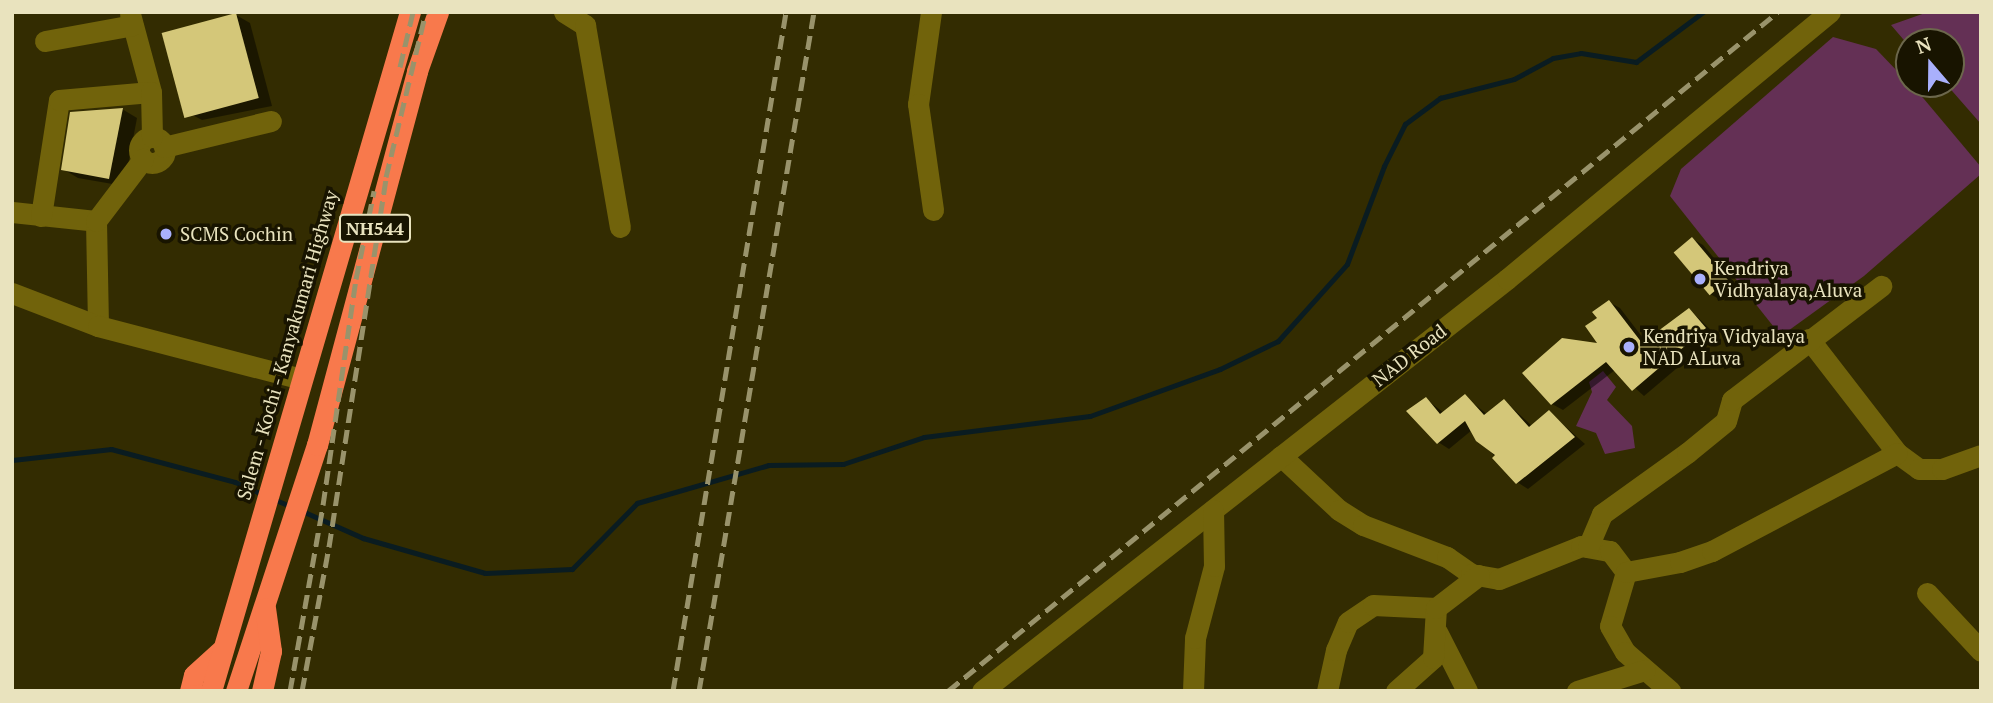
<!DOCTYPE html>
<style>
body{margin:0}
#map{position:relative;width:1993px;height:703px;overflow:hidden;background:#332c01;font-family:"PT Serif",serif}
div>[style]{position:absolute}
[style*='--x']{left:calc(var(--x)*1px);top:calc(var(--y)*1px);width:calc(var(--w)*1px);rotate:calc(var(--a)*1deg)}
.green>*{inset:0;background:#643055}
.shadow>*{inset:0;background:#0007}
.stream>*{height:5px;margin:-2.5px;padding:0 2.5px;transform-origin:2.5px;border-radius:2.5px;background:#0a1c21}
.building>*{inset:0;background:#d4c779;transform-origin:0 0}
.minor>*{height:21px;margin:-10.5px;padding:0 10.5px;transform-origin:10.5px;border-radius:10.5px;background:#71630b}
.minor>.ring{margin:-10.5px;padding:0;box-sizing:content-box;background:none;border:21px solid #71630b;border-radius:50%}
.highway>*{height:21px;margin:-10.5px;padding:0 10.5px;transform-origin:10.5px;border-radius:10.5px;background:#f8794c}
.rail>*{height:5px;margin-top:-2.5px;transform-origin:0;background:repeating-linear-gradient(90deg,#99936b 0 14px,transparent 0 21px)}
.dots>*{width:19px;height:19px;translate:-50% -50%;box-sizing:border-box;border:4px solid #181400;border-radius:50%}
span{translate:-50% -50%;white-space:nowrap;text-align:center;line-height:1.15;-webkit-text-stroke:7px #181400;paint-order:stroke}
.shield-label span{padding:2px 5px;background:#181400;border:2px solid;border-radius:5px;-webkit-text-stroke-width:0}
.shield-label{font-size:18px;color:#e9e3be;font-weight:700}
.poi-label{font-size:19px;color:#e9e3be}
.left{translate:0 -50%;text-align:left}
.street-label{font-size:19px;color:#e9e3be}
.frame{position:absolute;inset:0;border:14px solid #e9e3be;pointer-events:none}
.north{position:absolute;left:1895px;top:28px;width:70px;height:70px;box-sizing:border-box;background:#181400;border:2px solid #6c674c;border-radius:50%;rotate:340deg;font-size:19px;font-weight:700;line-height:28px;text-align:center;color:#e9e3be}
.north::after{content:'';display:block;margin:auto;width:24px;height:32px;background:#a9b0fc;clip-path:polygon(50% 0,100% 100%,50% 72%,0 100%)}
</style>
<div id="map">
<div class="green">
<div style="clip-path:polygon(1928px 12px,1981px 12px,1981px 124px,1946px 84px,1951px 84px,1951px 42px,1909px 42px,1909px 46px,1891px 25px)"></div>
<div style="clip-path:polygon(1833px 37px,1876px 49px,1924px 99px,1981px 167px,1981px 174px,1864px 276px,1781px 336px,1670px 196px,1681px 169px)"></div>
<div style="clip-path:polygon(1603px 371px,1616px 387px,1607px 400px,1632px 426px,1635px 448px,1605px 454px,1596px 433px,1576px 426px,1592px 392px,1589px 382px)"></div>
</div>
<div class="shadow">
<div style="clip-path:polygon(236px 15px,250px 23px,272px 106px,202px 120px,187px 112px)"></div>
<div style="clip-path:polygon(122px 109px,137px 118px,124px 186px,78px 178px,63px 169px)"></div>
<div style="clip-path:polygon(1692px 239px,1703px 245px,1738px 287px,1721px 300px,1710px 294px)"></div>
<div style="clip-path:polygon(1609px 302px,1620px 308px,1646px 342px,1690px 310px,1716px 335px,1644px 396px,1615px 370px,1563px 410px,1552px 404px,1601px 345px,1600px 319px)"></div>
<div style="clip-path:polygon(1465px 397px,1487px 414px,1505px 401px,1532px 426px,1549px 412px,1585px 444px,1528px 489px,1517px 482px,1472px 430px,1449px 449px,1438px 442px,1426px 399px,1444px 413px)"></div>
</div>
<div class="stream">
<div style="--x:12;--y:460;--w:100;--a:-6.3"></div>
<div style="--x:111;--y:449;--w:128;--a:14.9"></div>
<div style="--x:235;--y:482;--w:32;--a:24"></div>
<div style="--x:273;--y:499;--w:22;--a:22"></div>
<div style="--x:302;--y:511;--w:67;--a:23.9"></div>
<div style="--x:363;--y:538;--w:127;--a:16"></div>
<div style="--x:485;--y:573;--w:87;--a:-2.6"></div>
<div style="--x:572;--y:569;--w:93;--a:-45.4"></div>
<div style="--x:637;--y:503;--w:137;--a:-16.1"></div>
<div style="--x:769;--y:465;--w:74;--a:-0.8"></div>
<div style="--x:843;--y:464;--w:85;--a:-18.4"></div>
<div style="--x:924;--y:437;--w:167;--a:-7.2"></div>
<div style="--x:1090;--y:416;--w:138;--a:-19.9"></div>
<div style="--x:1220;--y:369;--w:64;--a:-25.8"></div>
<div style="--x:1278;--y:341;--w:103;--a:-48.1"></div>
<div style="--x:1347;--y:264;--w:105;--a:-69.3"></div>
<div style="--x:1384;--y:166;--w:47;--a:-63.4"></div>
<div style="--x:1405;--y:124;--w:44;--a:-36.6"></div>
<div style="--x:1440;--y:98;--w:76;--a:-14.4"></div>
<div style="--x:1514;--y:79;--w:44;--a:-28.3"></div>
<div style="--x:1553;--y:58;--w:28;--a:-10"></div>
<div style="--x:1581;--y:53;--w:56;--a:9.3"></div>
<div style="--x:1636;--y:62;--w:84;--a:-36.7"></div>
</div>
<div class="building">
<div style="left:236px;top:13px;width:88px;height:77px;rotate:75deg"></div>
<div style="clip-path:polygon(123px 108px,109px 179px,61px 170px,70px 112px)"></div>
<div style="left:1692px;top:237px;width:56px;height:24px;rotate:50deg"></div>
<div style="clip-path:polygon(1609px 300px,1642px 343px,1689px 308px,1706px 328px,1632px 391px,1606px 362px,1551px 405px,1522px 373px,1562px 338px,1597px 343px,1585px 326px,1597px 318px,1592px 312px)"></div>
<div style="clip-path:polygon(1465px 394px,1484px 415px,1504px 399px,1529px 427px,1549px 410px,1575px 437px,1516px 484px,1492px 458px,1495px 455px,1476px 441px,1465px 421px,1437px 444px,1406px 411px,1426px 397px,1440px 414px)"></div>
</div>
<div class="minor">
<div style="--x:564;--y:12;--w:25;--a:32"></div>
<div style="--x:585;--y:25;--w:205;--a:80.2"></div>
<div style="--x:931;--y:12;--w:93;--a:98"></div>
<div style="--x:918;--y:104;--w:107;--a:81.9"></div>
<div style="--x:130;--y:14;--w:81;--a:74.9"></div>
<div style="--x:45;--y:41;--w:89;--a:-10.3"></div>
<div class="ring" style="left:139px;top:137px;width:5px;height:5px"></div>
<div style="--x:164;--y:147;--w:110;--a:-13.7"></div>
<div style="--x:12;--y:212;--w:84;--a:6.1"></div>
<div style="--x:96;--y:221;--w:105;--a:88.9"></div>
<div style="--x:41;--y:216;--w:117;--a:-81.2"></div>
<div style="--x:59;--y:100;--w:92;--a:-5"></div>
<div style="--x:151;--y:92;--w:45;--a:88.7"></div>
<div style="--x:96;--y:221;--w:78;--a:-52.8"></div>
<div style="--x:12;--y:293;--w:92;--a:21"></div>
<div style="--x:98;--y:326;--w:210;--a:14.6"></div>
<div style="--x:1809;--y:339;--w:144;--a:52.3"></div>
<div style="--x:1897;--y:453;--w:27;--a:36"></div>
<div style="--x:1919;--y:469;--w:23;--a:0"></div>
<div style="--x:1942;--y:469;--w:41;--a:-19.7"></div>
<div style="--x:1281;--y:456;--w:79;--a:43"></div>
<div style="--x:1339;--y:510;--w:28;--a:32"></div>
<div style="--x:1363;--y:525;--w:90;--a:20.9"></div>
<div style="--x:1447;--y:557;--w:29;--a:35"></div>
<div style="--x:1471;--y:574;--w:28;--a:10"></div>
<div style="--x:1499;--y:579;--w:88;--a:-21.9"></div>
<div style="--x:1581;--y:546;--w:29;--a:10"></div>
<div style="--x:1610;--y:551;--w:26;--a:53"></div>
<div style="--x:1626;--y:572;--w:56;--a:106.5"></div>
<div style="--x:1610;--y:626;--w:30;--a:60"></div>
<div style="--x:1625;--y:652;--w:60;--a:40.9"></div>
<div style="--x:1588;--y:547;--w:36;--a:-67"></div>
<div style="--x:1602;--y:514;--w:105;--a:-35.7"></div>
<div style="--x:1687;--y:453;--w:50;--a:-39.4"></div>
<div style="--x:1726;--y:421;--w:22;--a:-74"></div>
<div style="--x:1732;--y:400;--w:188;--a:-37.4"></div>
<div style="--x:1626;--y:572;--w:55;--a:-10.5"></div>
<div style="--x:1680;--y:562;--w:34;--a:-19"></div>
<div style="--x:1712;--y:551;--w:209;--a:-27.9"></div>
<div style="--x:1927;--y:593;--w:79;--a:47"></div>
<div style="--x:1437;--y:632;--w:66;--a:63"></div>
<div style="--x:982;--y:691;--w:667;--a:-38.12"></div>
<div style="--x:1507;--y:279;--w:419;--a:-39.6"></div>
<div style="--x:1193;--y:691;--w:53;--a:-87.8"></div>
<div style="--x:1195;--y:638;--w:74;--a:-75.2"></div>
<div style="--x:1214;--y:566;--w:56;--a:-91"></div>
<div style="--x:1327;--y:691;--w:42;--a:-77.6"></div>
<div style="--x:1336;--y:650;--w:30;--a:-67"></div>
<div style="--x:1348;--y:622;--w:30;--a:-34"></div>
<div style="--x:1373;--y:605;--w:63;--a:2.7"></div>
<div style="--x:1396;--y:691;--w:50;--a:-41.7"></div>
<div style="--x:1433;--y:658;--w:50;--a:-86.6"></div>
<div style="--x:1436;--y:608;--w:54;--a:-37.5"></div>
<div style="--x:1577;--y:691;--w:71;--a:-17.2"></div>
</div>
<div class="highway">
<div style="--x:190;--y:691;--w:16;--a:-76"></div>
<div style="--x:194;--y:675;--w:36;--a:-42"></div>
<div style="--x:211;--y:691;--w:708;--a:-73.67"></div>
<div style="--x:236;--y:691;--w:259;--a:-71.8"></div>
<div style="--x:317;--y:445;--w:387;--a:-75"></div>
<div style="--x:417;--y:71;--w:63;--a:-70.4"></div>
<div style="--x:262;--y:691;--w:41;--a:-77.3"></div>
<div style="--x:271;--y:651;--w:43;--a:-97.9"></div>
</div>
<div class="rail">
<div style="--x:400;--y:67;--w:57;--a:-76.7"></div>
<div style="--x:290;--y:691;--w:189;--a:-79.9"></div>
<div style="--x:323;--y:505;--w:228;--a:-81.7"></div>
<div style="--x:356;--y:279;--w:90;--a:-78.4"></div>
<div style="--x:302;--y:691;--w:147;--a:-79.4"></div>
<div style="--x:329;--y:547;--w:374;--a:-81.2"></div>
<div style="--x:386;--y:177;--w:170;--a:-76.4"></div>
<div style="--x:673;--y:691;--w:688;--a:-80.55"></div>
<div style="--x:699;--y:691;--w:689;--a:-80.39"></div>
<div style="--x:948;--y:691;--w:1072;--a:-39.29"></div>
</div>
<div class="dots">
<div style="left:166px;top:234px;background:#a9b0fc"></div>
<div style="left:1700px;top:279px;background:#a9b0fc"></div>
<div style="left:1629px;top:347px;background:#a9b0fc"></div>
</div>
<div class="shield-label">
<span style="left:375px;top:228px">NH544</span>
</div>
<div class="poi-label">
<span class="left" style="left:180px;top:234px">SCMS Cochin</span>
<span class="left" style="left:1714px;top:279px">Kendriya<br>Vidhyalaya,Aluva</span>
<span class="left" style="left:1643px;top:347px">Kendriya Vidyalaya<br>NAD ALuva</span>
</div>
<div class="street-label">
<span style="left:287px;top:345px;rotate:-74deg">Salem - Kochi - Kanyakumari Highway</span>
<span style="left:1409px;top:355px;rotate:-38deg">NAD Road</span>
</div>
<div class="frame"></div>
<div class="north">N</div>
</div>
